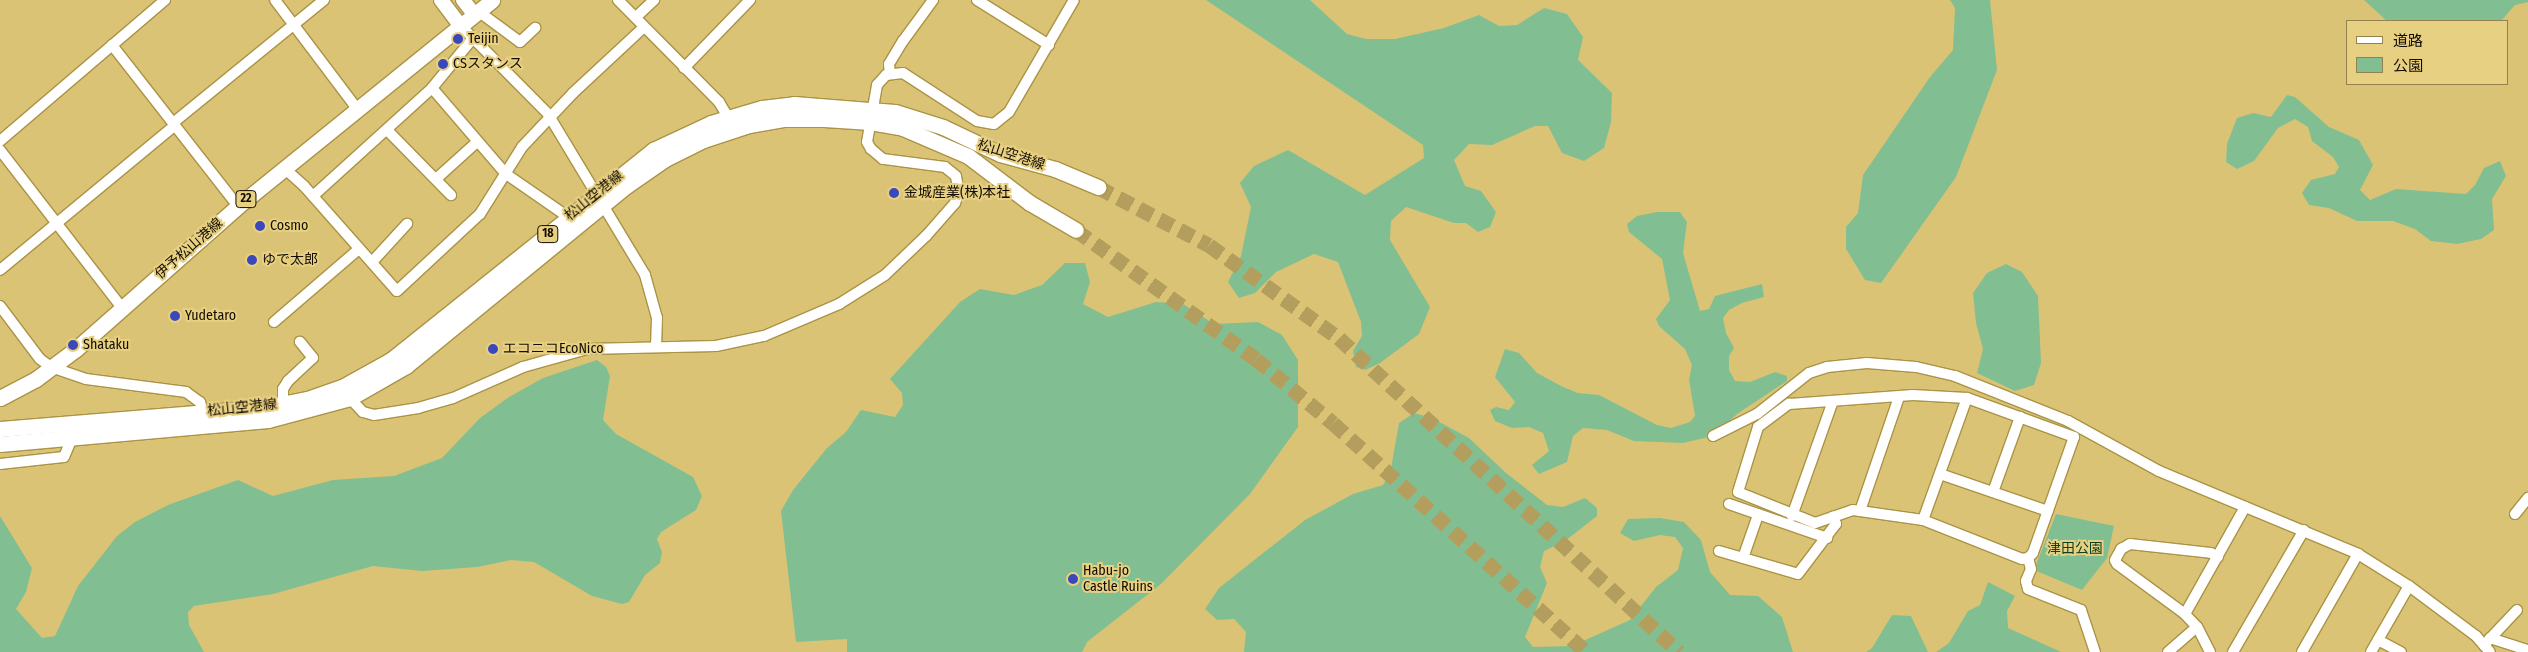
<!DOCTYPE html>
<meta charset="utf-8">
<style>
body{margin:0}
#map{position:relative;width:2528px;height:652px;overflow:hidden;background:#dbc375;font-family:"Fira Sans Condensed","Noto Sans JP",sans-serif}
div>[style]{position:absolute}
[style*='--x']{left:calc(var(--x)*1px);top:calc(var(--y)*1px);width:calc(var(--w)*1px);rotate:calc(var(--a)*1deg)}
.green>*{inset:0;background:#81bf92}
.primary-tunnel>*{height:15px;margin-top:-7.5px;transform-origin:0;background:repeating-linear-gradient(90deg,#b39e5e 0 15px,transparent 0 23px)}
.roads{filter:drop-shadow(1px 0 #ab9345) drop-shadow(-1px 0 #ab9345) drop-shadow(0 1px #ab9345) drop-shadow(0 -1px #ab9345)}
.street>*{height:10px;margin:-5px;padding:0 5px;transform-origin:5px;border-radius:5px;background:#fff}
.secondary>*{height:14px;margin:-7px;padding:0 7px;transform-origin:7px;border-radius:7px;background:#fff}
.primary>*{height:15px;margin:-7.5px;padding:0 7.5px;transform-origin:7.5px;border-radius:7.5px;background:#fff}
.dots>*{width:14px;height:14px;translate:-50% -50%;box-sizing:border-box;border:2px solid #e8d082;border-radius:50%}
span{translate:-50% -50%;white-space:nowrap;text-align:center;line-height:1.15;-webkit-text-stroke:4px #e8d082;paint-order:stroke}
.shield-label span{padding:1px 4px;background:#e8d082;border:1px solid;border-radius:4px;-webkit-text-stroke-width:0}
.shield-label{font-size:12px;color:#130c00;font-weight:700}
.poi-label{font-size:14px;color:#130c00}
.left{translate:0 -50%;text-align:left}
.street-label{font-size:14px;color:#130c00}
.park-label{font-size:14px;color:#0a4020}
.legend{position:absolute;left:2346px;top:20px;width:162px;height:65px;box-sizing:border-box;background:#e8d082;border:1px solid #93824e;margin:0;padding:6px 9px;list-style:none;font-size:15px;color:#130c00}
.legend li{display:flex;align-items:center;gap:10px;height:25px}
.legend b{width:25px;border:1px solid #93824e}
</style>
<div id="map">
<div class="green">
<div style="clip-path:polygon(1206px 0,1310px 0,1347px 34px,1366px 39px,1395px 39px,1444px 28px,1479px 15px,1499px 26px,1517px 25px,1544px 8px,1567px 14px,1583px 37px,1578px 60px,1612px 93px,1611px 122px,1604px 148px,1584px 161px,1562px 153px,1548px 126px,1535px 126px,1492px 145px,1469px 144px,1454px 160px,1465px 186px,1481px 191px,1496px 212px,1490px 227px,1478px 232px,1466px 223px,1454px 223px,1406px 207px,1391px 221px,1390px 240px,1430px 307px,1419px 334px,1380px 363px,1365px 370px,1356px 367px,1353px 351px,1362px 336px,1361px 322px,1338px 262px,1314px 254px,1276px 272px,1255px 293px,1239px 298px,1228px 282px,1241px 256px,1251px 207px,1240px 183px,1254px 166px,1288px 150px,1365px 195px,1424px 158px,1423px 145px)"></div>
<div style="clip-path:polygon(1950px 0,1990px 0,1997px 70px,1956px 177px,1881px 283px,1865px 280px,1846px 249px,1846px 227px,1858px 213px,1863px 175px,1930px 77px,1953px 50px,1955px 8px)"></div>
<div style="clip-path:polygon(2364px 0,2528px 0,2528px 2px,2515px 5px,2501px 21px,2387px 21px)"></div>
<div style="clip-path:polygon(2287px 95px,2295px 97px,2329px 127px,2359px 140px,2373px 165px,2360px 190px,2370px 200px,2396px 189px,2466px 194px,2475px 185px,2484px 168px,2500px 161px,2506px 176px,2492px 199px,2494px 230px,2481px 239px,2457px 244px,2431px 241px,2415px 229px,2393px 221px,2357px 221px,2329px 208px,2309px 205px,2302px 193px,2311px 180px,2335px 174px,2339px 167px,2333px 157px,2312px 141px,2308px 127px,2295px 119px,2278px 128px,2254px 161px,2237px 169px,2226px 162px,2227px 144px,2237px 118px,2253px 113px,2271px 117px)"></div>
<div style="clip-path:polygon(1657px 212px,1680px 212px,1687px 222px,1683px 253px,1700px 311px,1709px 309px,1715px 296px,1762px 284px,1764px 297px,1742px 303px,1729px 310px,1723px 318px,1726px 333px,1734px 348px,1729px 356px,1729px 370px,1735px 381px,1750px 382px,1775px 372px,1787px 376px,1787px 381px,1737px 414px,1713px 436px,1683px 443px,1634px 441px,1607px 430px,1583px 428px,1573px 436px,1567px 462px,1539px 474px,1532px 465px,1549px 451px,1543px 433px,1529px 427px,1512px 428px,1495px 421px,1490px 410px,1496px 407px,1509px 410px,1515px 402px,1495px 377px,1505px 349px,1519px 353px,1537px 373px,1563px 387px,1578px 393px,1599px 395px,1657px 425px,1671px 428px,1690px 422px,1695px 416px,1689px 380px,1692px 365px,1685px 349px,1659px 326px,1656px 319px,1670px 300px,1662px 259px,1629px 232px,1627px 224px,1637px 216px)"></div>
<div style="clip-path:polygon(1065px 263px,1085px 263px,1090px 282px,1083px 304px,1108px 317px,1156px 302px,1183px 304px,1214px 324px,1258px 322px,1282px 335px,1298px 360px,1298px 427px,1250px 494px,1161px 584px,1087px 642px,1082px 652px,847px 652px,847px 639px,796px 642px,781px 511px,793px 490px,827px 448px,846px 432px,861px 410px,895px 417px,903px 405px,902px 393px,890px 379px,960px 302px,980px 289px,1014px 295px,1042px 285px)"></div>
<div style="clip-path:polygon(2006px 264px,2022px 272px,2038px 296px,2041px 363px,2034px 385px,2015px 391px,1977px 373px,1983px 349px,1976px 323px,1973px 293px,1987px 273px)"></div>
<div style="clip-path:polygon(597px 360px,606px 367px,610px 376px,603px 420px,616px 434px,693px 477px,702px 496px,696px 510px,661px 532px,657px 539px,662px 552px,660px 563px,645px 575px,629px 602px,622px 604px,592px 596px,534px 562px,511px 560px,477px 567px,422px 571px,373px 566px,273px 594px,194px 606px,188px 612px,189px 625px,204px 652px,0 652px,0 516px,32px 568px,26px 592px,16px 609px,42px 638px,55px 636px,78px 586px,117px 536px,135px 522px,168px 505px,238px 480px,273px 496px,333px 480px,394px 476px,442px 458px,480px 418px,509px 397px,543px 378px)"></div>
<div style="clip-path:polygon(1414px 413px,1432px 418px,1469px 438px,1506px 473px,1547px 505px,1563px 507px,1585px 498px,1597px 508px,1597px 516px,1565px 541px,1544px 551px,1540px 567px,1547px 583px,1525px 637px,1533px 647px,1572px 646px,1630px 620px,1656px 587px,1678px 570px,1683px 548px,1675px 537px,1660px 535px,1634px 541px,1620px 533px,1628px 519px,1660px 518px,1684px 522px,1701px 540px,1710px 572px,1730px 595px,1758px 596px,1782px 617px,1793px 652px,1244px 652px,1246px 632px,1234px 619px,1217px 620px,1205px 609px,1219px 588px,1305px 520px,1353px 494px,1383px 485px,1390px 474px,1399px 423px)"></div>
<div style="clip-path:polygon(2056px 514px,2114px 526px,2107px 558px,2082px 590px,2034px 570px)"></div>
<div style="clip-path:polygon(1988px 582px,2015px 596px,2007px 611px,2008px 628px,2061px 652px,1936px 652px,1949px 643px,1968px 611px,1980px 605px)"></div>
<div style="clip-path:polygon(1892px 615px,1911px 616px,1928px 652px,1866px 652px,1872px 648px)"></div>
</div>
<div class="primary-tunnel">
<div style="--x:1098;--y:187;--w:125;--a:27.6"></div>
<div style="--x:1209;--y:245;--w:160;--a:35.6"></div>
<div style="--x:1339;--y:338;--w:463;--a:42.7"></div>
<div style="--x:1076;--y:230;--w:221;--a:35.6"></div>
<div style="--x:1256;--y:359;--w:100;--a:39.7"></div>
<div style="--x:1333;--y:423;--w:341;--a:42.1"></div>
</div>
<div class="roads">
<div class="street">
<div style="--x:275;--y:0;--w:136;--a:53"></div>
<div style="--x:618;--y:0;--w:144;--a:45.3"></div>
<div style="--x:719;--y:102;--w:17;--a:59"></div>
<div style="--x:977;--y:0;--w:85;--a:32"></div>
<div style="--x:478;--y:11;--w:52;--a:36.4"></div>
<div style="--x:520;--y:42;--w:21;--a:-43"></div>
<div style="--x:636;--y:17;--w:25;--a:-43"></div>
<div style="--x:460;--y:25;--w:125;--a:45.3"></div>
<div style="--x:548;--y:114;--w:188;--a:58.9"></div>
<div style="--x:645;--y:275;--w:45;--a:74.4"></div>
<div style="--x:657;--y:318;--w:29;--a:92"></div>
<div style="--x:112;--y:45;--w:204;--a:52"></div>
<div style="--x:684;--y:68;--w:95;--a:-45.9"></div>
<div style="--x:890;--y:74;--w:10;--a:-96"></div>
<div style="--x:889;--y:64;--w:27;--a:-59"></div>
<div style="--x:903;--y:41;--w:51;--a:-53.8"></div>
<div style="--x:432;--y:88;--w:113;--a:49.3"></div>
<div style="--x:506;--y:174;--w:75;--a:34.7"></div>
<div style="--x:173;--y:123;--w:195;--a:-39.2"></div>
<div style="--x:388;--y:131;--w:90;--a:45.5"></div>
<div style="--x:0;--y:141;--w:217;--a:-40.5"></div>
<div style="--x:0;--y:150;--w:200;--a:52.3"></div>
<div style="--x:284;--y:168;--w:27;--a:42"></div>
<div style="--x:304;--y:186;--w:140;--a:48.5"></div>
<div style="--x:397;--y:291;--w:113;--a:-42.9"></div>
<div style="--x:480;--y:214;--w:79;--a:-57.9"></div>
<div style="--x:522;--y:147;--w:74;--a:-46.6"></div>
<div style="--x:573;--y:93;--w:96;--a:-42.9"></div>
<div style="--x:436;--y:179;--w:55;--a:-42.1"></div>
<div style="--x:313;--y:196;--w:161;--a:-42.2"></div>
<div style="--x:432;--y:88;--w:65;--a:-50.6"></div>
<div style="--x:372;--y:262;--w:52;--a:-47.4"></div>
<div style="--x:0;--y:270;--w:227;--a:-39.6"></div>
<div style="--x:0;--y:306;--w:66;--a:53"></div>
<div style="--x:40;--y:359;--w:14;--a:36"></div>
<div style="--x:51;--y:367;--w:37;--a:19"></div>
<div style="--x:86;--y:379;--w:101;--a:7.4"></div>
<div style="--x:186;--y:392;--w:17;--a:36"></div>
<div style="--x:200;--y:402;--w:10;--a:73"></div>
<div style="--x:274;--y:322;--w:112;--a:-40.7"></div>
<div style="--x:347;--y:395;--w:23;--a:47"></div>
<div style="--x:363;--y:412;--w:11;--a:15"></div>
<div style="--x:374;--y:415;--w:45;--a:-9"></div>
<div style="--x:418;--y:408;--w:36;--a:-16"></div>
<div style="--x:453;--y:398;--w:77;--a:-23.9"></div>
<div style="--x:523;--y:367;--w:66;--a:-15.7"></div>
<div style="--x:587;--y:349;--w:129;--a:-1.3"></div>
<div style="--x:716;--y:346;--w:49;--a:-11.8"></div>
<div style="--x:764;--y:336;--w:82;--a:-23.1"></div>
<div style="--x:839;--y:304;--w:54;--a:-32.2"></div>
<div style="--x:885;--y:275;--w:57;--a:-43.6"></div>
<div style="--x:926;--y:236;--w:44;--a:-48.7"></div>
<div style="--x:955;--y:203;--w:12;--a:-70"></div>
<div style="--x:959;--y:192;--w:16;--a:-101"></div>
<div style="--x:956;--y:176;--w:14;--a:-141"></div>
<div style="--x:945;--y:167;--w:63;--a:-172.6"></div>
<div style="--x:883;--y:159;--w:16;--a:-140"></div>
<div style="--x:871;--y:149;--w:8;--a:-120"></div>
<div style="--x:867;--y:142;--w:58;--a:-80"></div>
<div style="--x:877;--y:85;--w:13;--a:-48"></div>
<div style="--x:886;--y:75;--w:17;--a:-7"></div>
<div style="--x:903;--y:73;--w:88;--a:33"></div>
<div style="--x:977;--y:121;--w:17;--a:10"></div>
<div style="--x:994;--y:124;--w:19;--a:-39"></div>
<div style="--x:1009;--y:112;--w:129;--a:-59.9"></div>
<div style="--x:1913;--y:395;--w:54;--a:3.2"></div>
<div style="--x:1967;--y:398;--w:114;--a:20"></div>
<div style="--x:2074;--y:437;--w:123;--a:109.5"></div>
<div style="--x:2033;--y:553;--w:7;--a:135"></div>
<div style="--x:2028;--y:558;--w:6;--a:171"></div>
<div style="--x:2022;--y:559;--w:106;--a:-158.5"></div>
<div style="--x:1923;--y:520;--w:71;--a:-171.9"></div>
<div style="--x:1853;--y:510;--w:40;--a:161.1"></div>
<div style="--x:1815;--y:523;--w:83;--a:-158.1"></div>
<div style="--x:1738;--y:492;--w:68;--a:-72.9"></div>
<div style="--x:1758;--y:427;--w:39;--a:-37"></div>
<div style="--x:1789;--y:404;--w:124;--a:-4.2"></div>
<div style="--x:283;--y:403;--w:14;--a:-90"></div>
<div style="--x:283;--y:389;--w:9;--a:-58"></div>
<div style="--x:288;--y:381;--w:34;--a:-43"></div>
<div style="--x:313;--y:358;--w:21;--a:-129"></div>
<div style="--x:1713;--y:436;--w:49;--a:-26.6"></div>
<div style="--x:1757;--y:414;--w:66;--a:-38.3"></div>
<div style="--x:1809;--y:373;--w:19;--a:-18"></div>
<div style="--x:1827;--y:367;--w:40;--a:-5.7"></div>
<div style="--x:1867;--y:363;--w:49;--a:4.7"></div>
<div style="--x:1916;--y:367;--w:40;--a:13"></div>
<div style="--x:1955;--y:376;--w:122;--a:21.7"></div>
<div style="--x:2068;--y:421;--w:104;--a:28.8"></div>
<div style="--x:2159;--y:471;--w:216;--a:22.6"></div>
<div style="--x:2358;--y:554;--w:60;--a:32.1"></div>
<div style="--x:2409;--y:586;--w:84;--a:36.7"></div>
<div style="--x:2476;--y:636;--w:21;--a:49"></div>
<div style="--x:0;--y:464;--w:64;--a:-6.2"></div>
<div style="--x:64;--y:457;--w:21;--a:-67"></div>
<div style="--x:1940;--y:474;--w:114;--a:18.9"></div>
<div style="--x:1993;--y:492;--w:80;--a:-70.2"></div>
<div style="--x:1729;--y:504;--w:104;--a:19.1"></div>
<div style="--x:1860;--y:511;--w:120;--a:-71.1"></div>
<div style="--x:2515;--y:514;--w:21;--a:-51"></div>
<div style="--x:1792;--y:516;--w:122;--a:-70.4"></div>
<div style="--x:1923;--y:520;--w:130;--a:-70.2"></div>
<div style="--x:1719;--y:551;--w:82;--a:16.2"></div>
<div style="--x:1798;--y:574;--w:63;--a:-52.8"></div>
<div style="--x:1836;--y:524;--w:8;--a:-113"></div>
<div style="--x:1743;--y:558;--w:46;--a:-70.8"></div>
<div style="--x:2028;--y:558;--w:11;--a:75"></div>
<div style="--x:2031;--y:569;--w:13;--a:113"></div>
<div style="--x:2026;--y:581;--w:8;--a:76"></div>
<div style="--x:2028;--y:589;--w:57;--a:21.6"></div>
<div style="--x:2081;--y:610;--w:44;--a:71.6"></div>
<div style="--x:2185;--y:614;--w:84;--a:-143.7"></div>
<div style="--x:2117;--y:564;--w:4;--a:-117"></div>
<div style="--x:2115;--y:560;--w:13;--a:-61"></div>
<div style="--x:2121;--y:549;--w:10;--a:-29"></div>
<div style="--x:2130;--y:544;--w:81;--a:6.3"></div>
<div style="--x:2211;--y:553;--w:8;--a:30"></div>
<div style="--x:2490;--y:638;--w:40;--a:18"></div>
<div style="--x:2378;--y:640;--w:26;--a:28"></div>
<div style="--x:2484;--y:645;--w:48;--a:-46.7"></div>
<div style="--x:2168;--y:652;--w:38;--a:-41"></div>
<div style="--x:2210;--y:652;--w:28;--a:-117"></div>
<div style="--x:2197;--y:627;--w:18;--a:-133"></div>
<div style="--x:2185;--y:614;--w:123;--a:-60.7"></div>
<div style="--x:2233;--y:652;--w:141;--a:-59.8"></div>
<div style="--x:2302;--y:652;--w:113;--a:-60.3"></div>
<div style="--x:2371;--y:652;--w:76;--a:-60.1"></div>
</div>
<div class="secondary">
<div style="--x:441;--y:0;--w:31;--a:53"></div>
<div style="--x:463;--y:0;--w:18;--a:52"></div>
</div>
<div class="primary">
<div style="--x:0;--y:398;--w:41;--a:-27.8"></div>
<div style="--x:36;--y:379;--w:50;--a:-36.9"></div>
<div style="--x:76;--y:349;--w:216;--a:-41.4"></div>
<div style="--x:238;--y:206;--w:327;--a:-39"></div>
<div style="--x:0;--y:429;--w:267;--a:-4.7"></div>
<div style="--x:266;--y:407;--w:42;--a:-11"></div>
<div style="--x:307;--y:399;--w:37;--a:-19"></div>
<div style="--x:342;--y:387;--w:56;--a:-28.9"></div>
<div style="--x:391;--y:360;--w:336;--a:-38.7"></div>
<div style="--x:653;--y:150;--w:64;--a:-25"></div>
<div style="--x:711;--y:123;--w:53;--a:-16.4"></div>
<div style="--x:762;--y:108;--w:32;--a:-7"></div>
<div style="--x:794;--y:104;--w:101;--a:4.5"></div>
<div style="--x:895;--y:112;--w:50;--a:17.4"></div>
<div style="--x:943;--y:127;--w:63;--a:25.3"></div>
<div style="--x:1000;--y:154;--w:57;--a:15.3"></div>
<div style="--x:1055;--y:169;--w:47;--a:22.7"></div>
<div style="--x:0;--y:444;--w:269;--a:-5.1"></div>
<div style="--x:268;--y:420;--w:85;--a:-15"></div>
<div style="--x:350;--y:398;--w:64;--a:-29.7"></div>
<div style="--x:406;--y:366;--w:284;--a:-39.3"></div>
<div style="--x:626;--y:186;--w:47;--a:-34.7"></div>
<div style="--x:665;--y:159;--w:42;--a:-26.6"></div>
<div style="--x:703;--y:140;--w:48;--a:-18.1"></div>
<div style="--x:749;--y:125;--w:36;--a:-10"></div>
<div style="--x:784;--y:119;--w:40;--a:0"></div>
<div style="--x:824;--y:119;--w:46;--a:3.7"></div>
<div style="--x:870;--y:122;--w:34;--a:10"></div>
<div style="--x:903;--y:128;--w:71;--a:23.3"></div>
<div style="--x:968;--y:156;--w:78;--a:37.2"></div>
<div style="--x:1030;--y:203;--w:53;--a:30.4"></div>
</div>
</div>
<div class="dots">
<div style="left:458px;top:39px;background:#3b48bb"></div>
<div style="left:443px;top:64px;background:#3b48bb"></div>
<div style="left:894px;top:193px;background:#3b48bb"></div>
<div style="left:260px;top:226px;background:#3b48bb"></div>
<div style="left:252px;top:260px;background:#3b48bb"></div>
<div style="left:175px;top:316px;background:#3b48bb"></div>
<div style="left:73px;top:345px;background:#3b48bb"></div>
<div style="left:493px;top:349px;background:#3b48bb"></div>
<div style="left:1073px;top:579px;background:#3b48bb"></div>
</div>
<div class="shield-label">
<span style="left:246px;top:199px">22</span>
<span style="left:548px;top:234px">18</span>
</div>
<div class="poi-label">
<span class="left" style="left:468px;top:39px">Teijin</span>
<span class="left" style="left:453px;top:64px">CSスタンス</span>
<span class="left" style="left:904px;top:193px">金城産業(株)本社</span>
<span class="left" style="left:270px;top:226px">Cosmo</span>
<span class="left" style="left:262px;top:260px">ゆで太郎</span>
<span class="left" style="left:185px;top:316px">Yudetaro</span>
<span class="left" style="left:83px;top:345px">Shataku</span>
<span class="left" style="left:503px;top:349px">エコニコEcoNico</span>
<span class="left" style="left:1083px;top:579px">Habu-jo<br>Castle Ruins</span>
</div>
<div class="street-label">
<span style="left:1011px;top:155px;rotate:18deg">松山空港線</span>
<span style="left:594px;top:196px;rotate:-39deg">松山空港線</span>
<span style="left:189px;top:249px;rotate:-41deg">伊予松山港線</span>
<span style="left:242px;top:408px;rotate:-6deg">松山空港線</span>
</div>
<div class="park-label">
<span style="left:2075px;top:549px">津田公園</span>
</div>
<ul class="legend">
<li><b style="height:6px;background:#fff"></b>道路</li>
<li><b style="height:14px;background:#81bf92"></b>公園</li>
</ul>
</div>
